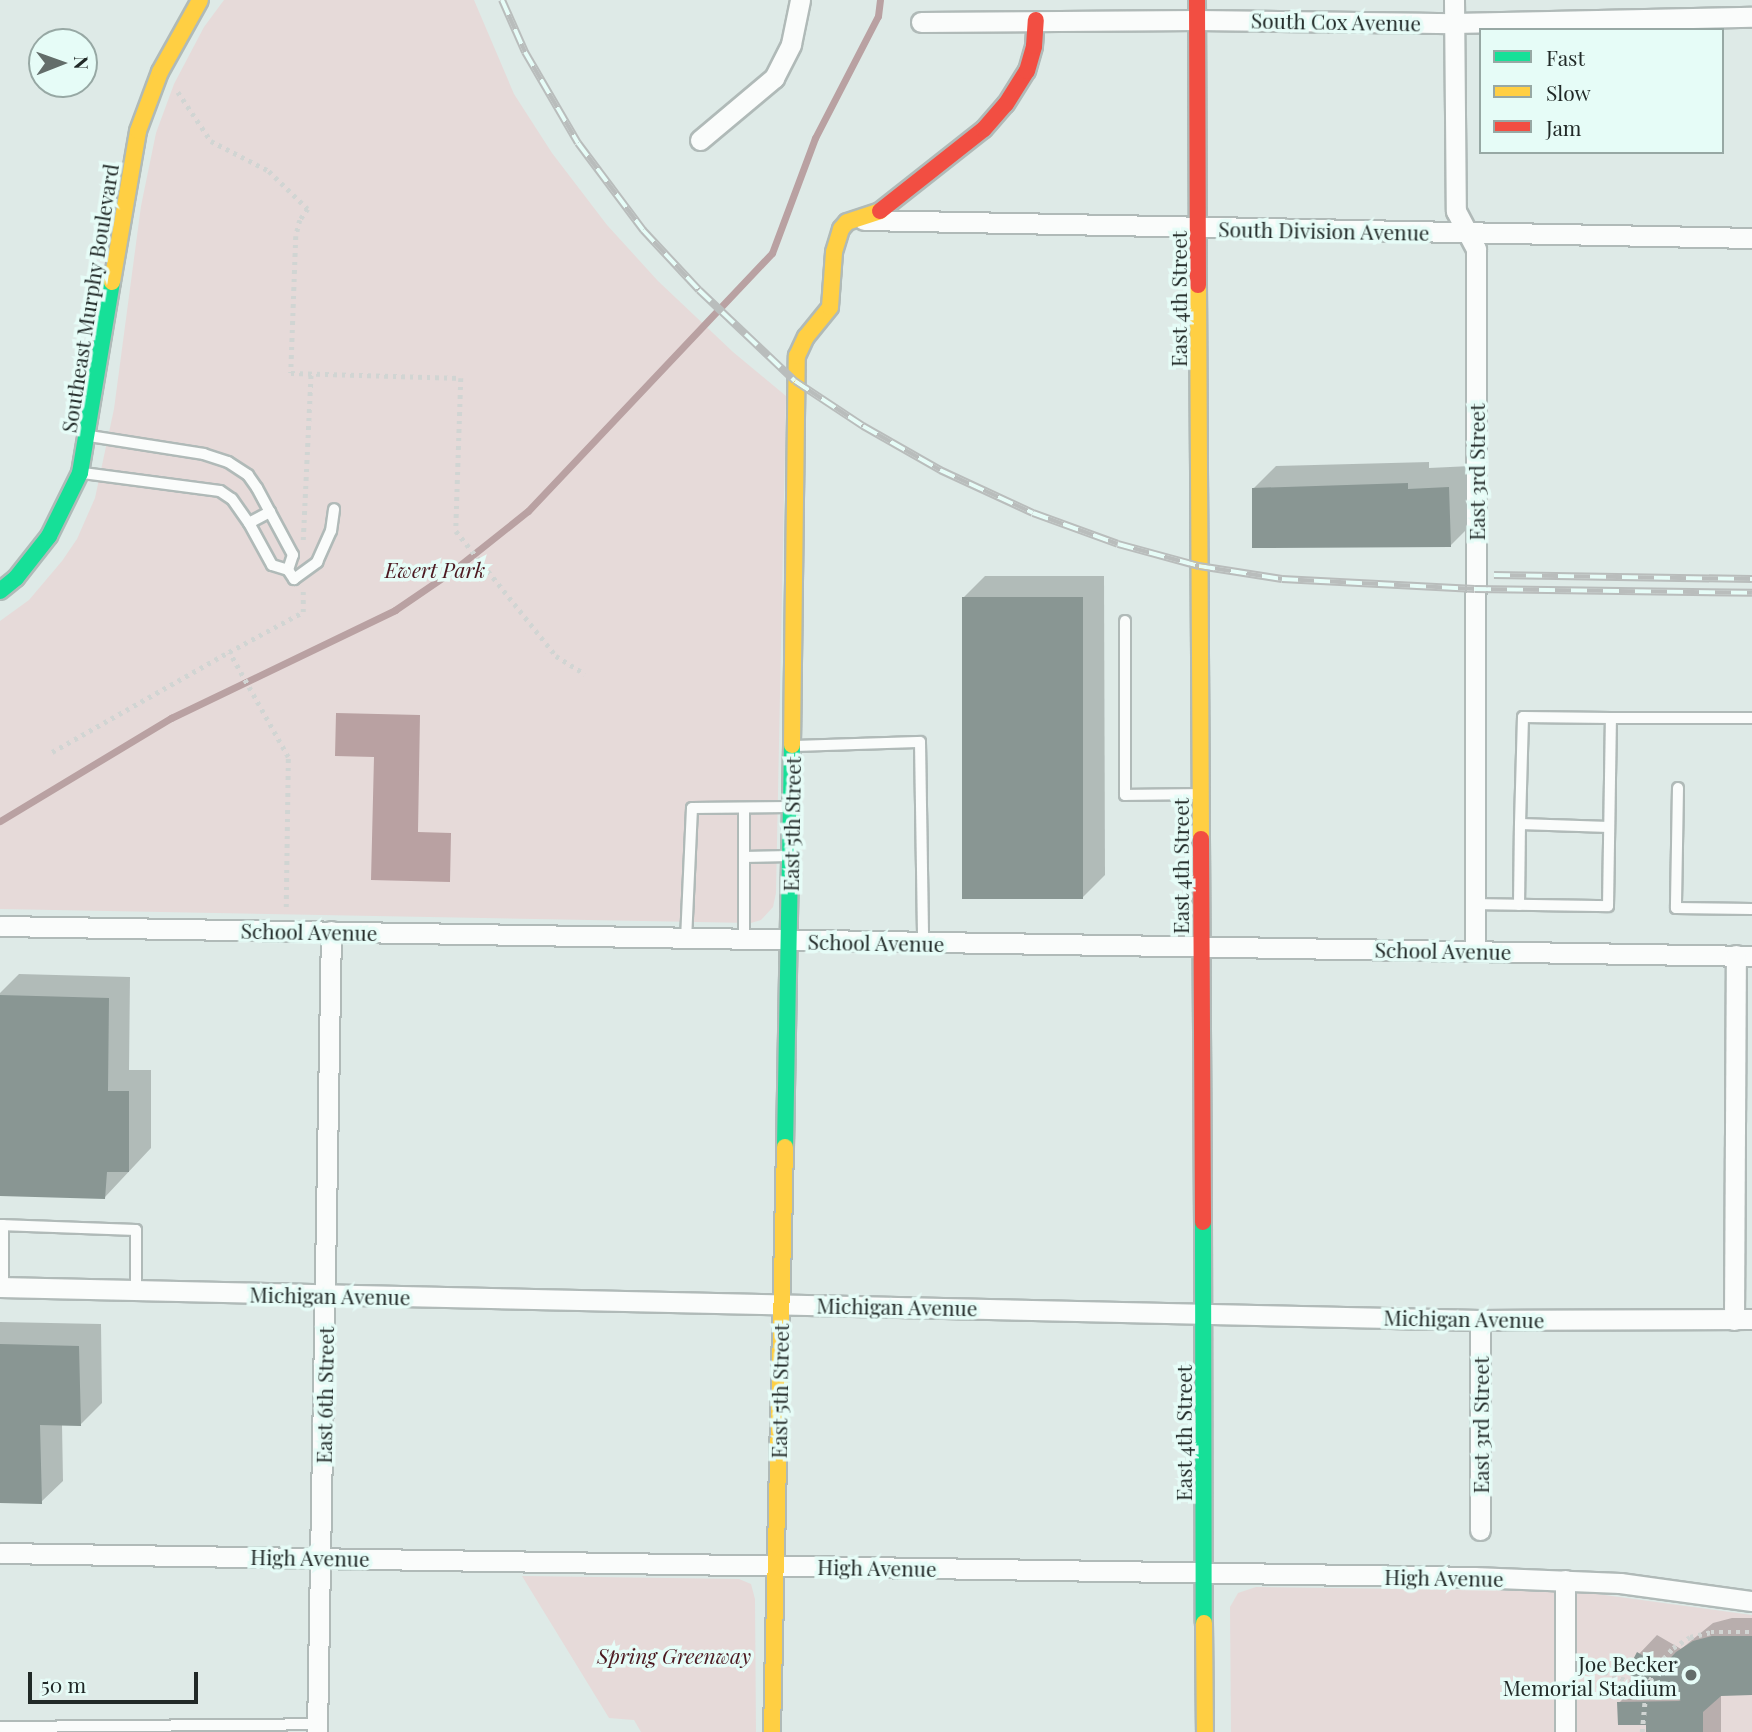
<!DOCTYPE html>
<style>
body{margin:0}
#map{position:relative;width:1752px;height:1732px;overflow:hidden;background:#deeae7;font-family:"Playfair Display",serif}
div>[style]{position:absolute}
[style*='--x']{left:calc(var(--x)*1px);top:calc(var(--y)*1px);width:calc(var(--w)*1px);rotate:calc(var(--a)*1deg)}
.green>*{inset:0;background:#e6dad9}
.water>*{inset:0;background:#b9a1a2}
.shadow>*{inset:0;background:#0003}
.stream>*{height:7px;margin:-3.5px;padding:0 3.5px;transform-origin:3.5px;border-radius:3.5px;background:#b9a1a2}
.building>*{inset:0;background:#899693;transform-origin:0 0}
.path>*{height:4.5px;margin-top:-2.25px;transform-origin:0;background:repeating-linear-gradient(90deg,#d1d5d3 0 3.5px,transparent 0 8.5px)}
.roads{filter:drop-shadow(2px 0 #b0bab8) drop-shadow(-2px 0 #b0bab8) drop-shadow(0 2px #b0bab8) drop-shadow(0 -2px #b0bab8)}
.lane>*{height:10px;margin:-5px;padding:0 5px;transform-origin:5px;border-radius:5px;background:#fafcfb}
.street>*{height:19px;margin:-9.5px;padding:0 9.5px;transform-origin:9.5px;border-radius:9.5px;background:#fafcfb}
.fast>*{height:16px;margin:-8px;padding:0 8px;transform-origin:8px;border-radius:8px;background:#16e098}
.slow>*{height:16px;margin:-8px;padding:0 8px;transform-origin:8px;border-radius:8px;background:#ffcf43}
.jam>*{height:16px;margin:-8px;padding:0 8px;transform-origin:8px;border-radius:8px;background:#f24e42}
.rail>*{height:8px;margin-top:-4px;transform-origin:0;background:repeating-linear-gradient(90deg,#e6fcf7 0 16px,#b9bdbc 0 32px);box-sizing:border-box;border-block:2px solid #b9bdbc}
.dots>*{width:19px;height:19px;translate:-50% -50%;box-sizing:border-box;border:4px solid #e6fcf7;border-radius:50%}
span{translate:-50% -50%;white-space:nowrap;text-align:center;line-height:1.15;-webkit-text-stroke:7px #e6fcf7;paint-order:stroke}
.street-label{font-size:21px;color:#212927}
.park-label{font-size:21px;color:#4c1820;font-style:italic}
.poi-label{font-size:21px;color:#212927}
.right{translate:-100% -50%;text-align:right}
.legend{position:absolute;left:1479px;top:28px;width:245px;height:126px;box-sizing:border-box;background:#e6fcf7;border:2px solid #97a8a4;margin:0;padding:9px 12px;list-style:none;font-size:21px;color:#212927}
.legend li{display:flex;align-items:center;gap:14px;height:35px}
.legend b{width:35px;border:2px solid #97a8a4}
.north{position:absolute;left:28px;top:28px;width:70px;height:70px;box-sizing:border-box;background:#e6fcf7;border:2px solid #97a8a4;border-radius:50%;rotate:89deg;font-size:19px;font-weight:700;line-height:28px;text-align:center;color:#212927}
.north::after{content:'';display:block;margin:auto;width:24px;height:32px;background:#636d6a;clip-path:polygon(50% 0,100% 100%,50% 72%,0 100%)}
.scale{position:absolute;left:28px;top:1672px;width:170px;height:32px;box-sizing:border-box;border:4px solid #212927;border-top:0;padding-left:9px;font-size:21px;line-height:24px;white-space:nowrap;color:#212927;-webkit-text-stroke:5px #e6fcf7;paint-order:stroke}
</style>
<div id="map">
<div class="green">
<div style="clip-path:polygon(224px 0,474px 0,514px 94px,552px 153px,607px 225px,658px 281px,733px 352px,786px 396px,776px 893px,773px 907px,761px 920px,751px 923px,0 909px,0 621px,29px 600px,62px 561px,77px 539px,95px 498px,114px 409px,141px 206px,156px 133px,174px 84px,204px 27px)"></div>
<div style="clip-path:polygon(522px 1576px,739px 1579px,751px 1584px,755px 1599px,756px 1732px,641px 1732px,634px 1720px,609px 1718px)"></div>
<div style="clip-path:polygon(1256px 1587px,1575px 1591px,1752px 1615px,1752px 1732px,1231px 1732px,1230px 1607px,1238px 1593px)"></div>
</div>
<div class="water">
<div style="clip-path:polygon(336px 713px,420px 715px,418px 832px,451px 833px,450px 882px,371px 880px,374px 757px,335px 756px)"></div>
</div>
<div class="shadow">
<div style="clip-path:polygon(1429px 462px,1429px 468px,1471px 466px,1472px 524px,1450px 546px,1254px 488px,1276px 466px)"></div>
<div style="clip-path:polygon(985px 576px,1104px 576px,1105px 875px,1083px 897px,963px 598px)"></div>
<div style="clip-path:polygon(19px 974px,130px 977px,129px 1070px,151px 1070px,151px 1148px,105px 1197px,0 1194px,0 993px)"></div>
<div style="clip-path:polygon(0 1322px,101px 1324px,102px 1403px,80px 1425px,62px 1424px,63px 1481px,41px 1502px,0 1502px)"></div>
<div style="clip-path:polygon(1732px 1618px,1752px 1618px,1752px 1693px,1721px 1694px,1721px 1732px,1648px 1732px,1648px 1723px,1619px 1703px,1637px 1684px,1652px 1684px,1639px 1654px,1657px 1635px,1681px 1649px,1713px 1623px)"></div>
</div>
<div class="stream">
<div style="--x:0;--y:821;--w:200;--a:-31.1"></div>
<div style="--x:171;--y:718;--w:249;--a:-25.7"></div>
<div style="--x:395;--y:610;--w:73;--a:-34.3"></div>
<div style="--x:455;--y:569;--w:93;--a:-38.5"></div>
<div style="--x:528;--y:511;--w:355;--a:-46.6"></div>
<div style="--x:772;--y:253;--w:123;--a:-69.5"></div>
<div style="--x:815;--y:138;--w:137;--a:-62.7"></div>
<div style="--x:878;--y:16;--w:16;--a:-83"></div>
</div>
<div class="building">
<div style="clip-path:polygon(1408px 483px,1408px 489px,1449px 487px,1451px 547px,1252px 548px,1252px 488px)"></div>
<div style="left:1083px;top:597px;width:302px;height:121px;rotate:90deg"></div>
<div style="clip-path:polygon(0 995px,109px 998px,108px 1091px,129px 1091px,129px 1172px,107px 1172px,105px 1199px,0 1196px)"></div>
<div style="clip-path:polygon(0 1344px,79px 1346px,81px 1426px,40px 1425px,42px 1504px,0 1503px)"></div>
<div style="clip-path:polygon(1712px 1636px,1752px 1636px,1752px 1695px,1721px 1696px,1703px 1712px,1703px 1732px,1646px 1732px,1646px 1725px,1618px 1725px,1617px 1702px,1681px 1701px,1626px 1673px,1637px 1652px,1662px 1667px,1676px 1652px,1693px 1641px)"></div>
</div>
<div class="path">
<div style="--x:178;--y:92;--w:59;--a:56"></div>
<div style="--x:211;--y:141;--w:65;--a:27.3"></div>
<div style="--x:269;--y:171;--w:54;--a:44.3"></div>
<div style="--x:308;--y:209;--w:14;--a:126"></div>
<div style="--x:300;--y:220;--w:16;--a:104"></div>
<div style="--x:296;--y:236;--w:137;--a:92.1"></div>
<div style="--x:291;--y:373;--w:170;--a:1.7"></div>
<div style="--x:461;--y:378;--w:153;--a:91.9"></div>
<div style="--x:456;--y:531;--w:160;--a:51.3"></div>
<div style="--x:556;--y:656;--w:34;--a:32"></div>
<div style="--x:303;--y:540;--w:167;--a:-87.3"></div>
<div style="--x:52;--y:752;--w:203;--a:-29.5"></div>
<div style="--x:286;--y:907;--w:150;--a:-89.2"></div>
<div style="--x:288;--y:757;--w:120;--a:-119.3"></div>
<div style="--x:229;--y:652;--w:84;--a:-28.4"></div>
<div style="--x:303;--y:612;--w:23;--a:-90"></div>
<div style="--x:1597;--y:1669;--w:53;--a:21.2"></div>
<div style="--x:1642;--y:1732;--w:44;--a:-84.8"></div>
<div style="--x:1646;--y:1688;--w:26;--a:-62"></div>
<div style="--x:1658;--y:1665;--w:23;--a:-49"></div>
<div style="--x:1673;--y:1648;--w:20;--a:-33"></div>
<div style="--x:1690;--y:1637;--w:22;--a:-13"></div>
<div style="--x:1711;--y:1632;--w:41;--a:0"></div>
</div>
<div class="roads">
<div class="lane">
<div style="--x:83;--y:473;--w:138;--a:7.5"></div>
<div style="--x:220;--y:491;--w:14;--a:34"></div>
<div style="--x:232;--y:499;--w:29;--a:55"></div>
<div style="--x:249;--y:523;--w:48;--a:61.3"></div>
<div style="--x:272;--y:565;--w:17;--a:17"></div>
<div style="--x:288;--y:570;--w:16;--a:-72"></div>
<div style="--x:293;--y:555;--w:76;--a:-118.2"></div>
<div style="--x:257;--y:488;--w:16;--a:-125"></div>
<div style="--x:248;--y:475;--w:24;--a:-147"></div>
<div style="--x:228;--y:462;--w:25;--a:-162"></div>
<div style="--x:204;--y:454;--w:116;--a:-171.1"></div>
<div style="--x:249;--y:523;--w:24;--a:-28"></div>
<div style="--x:288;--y:570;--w:11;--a:56"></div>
<div style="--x:294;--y:579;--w:29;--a:-36"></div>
<div style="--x:317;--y:562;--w:34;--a:-66"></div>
<div style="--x:331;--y:531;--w:22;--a:-82"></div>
<div style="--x:1125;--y:621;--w:174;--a:90"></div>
<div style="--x:1125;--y:795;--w:75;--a:-0.8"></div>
<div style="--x:792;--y:746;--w:128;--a:-1.8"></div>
<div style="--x:920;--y:742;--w:201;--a:89.1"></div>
<div style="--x:1678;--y:788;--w:120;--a:91"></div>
<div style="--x:1676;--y:908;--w:76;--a:0.8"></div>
<div style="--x:1609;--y:827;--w:89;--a:-178.1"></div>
<div style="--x:1520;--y:824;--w:107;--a:-88.4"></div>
<div style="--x:1523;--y:717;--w:88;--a:0.7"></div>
<div style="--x:744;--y:857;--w:46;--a:-1.2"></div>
<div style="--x:1475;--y:904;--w:133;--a:0.9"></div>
<div style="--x:1608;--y:906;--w:188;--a:-89.1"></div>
<div style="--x:1611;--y:718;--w:141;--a:0"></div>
<div style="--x:1519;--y:905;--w:81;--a:-89.3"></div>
<div style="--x:744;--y:939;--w:129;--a:-90"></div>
<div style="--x:686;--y:940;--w:132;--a:-87.4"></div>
<div style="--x:692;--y:808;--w:98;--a:-0.6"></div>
<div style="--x:0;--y:1225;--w:136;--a:2.1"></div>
<div style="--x:136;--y:1230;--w:61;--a:90"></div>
<div style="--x:3;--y:1287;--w:62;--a:-90"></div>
<div style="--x:0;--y:1727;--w:318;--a:-0.5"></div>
</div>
<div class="street">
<div style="--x:1454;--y:0;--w:211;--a:89.5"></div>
<div style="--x:1456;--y:211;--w:43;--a:62.2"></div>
<div style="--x:1476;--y:249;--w:701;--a:90.08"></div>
<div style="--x:921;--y:22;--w:276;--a:-0.4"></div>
<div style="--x:1197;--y:20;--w:257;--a:0.7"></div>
<div style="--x:1454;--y:23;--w:298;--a:-1.2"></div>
<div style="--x:700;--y:140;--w:97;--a:-40"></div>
<div style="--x:774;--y:78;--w:38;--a:-63"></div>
<div style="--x:791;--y:44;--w:45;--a:-78.4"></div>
<div style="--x:864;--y:220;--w:888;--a:1.16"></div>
<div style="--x:0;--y:926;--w:1752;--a:0.98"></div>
<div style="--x:0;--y:1287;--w:1480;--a:1.28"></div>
<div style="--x:1480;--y:1320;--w:272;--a:-0.2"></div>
<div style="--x:1734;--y:1320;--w:365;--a:-89.7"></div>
<div style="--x:1480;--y:1530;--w:210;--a:-90"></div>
<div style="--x:0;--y:1553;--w:1474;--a:0.93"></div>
<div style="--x:1474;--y:1577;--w:146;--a:2.4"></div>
<div style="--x:1620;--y:1583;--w:133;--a:7.8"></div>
<div style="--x:1565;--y:1580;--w:152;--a:90"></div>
<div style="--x:317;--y:1732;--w:801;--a:-89"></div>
</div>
<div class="fast">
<div style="--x:0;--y:591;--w:21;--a:-39"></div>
<div style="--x:16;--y:578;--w:53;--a:-51.8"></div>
<div style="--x:49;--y:536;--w:70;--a:-63.8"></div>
<div style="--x:80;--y:473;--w:194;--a:-80.5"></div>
<div style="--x:785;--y:1147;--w:402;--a:-89"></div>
<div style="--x:1203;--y:1222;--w:401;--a:89.9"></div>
</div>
<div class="slow">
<div style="--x:112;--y:282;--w:153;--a:-80.2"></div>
<div style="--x:138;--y:131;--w:63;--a:-69.6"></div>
<div style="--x:160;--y:72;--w:82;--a:-60.9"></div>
<div style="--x:1198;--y:285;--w:554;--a:89.69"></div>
<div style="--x:792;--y:745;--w:389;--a:-89.3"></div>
<div style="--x:797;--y:356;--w:21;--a:-65"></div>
<div style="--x:806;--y:337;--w:38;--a:-51"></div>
<div style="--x:830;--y:307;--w:55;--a:-85.8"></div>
<div style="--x:834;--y:252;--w:24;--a:-73"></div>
<div style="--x:841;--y:229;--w:9;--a:-49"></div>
<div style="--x:847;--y:222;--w:35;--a:-18"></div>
<div style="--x:1204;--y:1623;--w:109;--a:89.5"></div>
<div style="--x:772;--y:1732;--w:585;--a:-88.73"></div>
</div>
<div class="jam">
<div style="--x:1197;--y:0;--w:285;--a:89.8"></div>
<div style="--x:880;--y:211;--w:132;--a:-38.3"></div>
<div style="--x:984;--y:129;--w:33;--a:-49"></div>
<div style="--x:1006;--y:104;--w:39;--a:-58"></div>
<div style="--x:1027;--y:71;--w:26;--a:-74"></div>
<div style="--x:1034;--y:46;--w:26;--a:-86"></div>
<div style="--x:1201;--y:839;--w:383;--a:89.7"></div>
</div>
</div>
<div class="rail">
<div style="--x:502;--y:0;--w:57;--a:66.1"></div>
<div style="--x:525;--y:52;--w:105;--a:59.8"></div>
<div style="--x:578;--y:143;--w:109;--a:53.2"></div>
<div style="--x:643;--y:230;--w:82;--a:47"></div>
<div style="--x:699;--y:290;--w:132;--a:43.5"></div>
<div style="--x:795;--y:381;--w:82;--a:33.5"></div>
<div style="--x:863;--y:426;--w:89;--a:29.7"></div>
<div style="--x:940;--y:470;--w:102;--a:24.8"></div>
<div style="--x:1033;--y:513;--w:90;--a:20"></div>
<div style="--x:1118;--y:544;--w:84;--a:15.2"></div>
<div style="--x:1199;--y:566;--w:84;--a:8.9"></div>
<div style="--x:1282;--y:579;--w:193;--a:3"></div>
<div style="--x:1475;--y:589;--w:277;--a:0.8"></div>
<div style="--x:1494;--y:575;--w:258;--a:0.9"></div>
</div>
<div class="dots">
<div style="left:1691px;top:1675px;background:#636d6a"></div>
</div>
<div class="street-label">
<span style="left:1336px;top:21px;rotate:1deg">South Cox Avenue</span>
<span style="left:1324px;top:230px;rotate:1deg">South Division Avenue</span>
<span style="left:89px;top:298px;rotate:-81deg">Southeast Murphy Boulevard</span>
<span style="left:1178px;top:299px;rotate:-90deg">East 4th Street</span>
<span style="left:1476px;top:472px;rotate:-90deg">East 3rd Street</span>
<span style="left:791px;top:824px;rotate:-89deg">East 5th Street</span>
<span style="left:1180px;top:866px;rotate:-90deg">East 4th Street</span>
<span style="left:309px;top:931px;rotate:1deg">School Avenue</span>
<span style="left:876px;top:942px;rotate:1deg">School Avenue</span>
<span style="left:1443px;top:950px;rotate:1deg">School Avenue</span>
<span style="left:330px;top:1295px;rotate:1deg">Michigan Avenue</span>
<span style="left:897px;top:1306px;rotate:1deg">Michigan Avenue</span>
<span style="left:1464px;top:1318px;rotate:1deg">Michigan Avenue</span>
<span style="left:779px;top:1391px;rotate:-89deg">East 5th Street</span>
<span style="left:324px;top:1395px;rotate:-89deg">East 6th Street</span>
<span style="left:1480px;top:1425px;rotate:-90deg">East 3rd Street</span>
<span style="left:1183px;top:1433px;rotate:-90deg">East 4th Street</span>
<span style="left:310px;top:1557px;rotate:1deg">High Avenue</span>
<span style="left:877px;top:1567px;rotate:1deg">High Avenue</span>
<span style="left:1444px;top:1577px;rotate:1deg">High Avenue</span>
</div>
<div class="park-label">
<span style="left:435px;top:569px">Ewert Park</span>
<span style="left:674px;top:1655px">Spring Greenway</span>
</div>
<div class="poi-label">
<span class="right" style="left:1677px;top:1675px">Joe Becker<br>Memorial Stadium</span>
</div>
<ul class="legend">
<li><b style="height:9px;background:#16e098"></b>Fast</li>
<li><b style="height:9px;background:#ffcf43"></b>Slow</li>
<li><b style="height:9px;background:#f24e42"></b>Jam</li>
</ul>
<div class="north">N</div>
<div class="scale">50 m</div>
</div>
